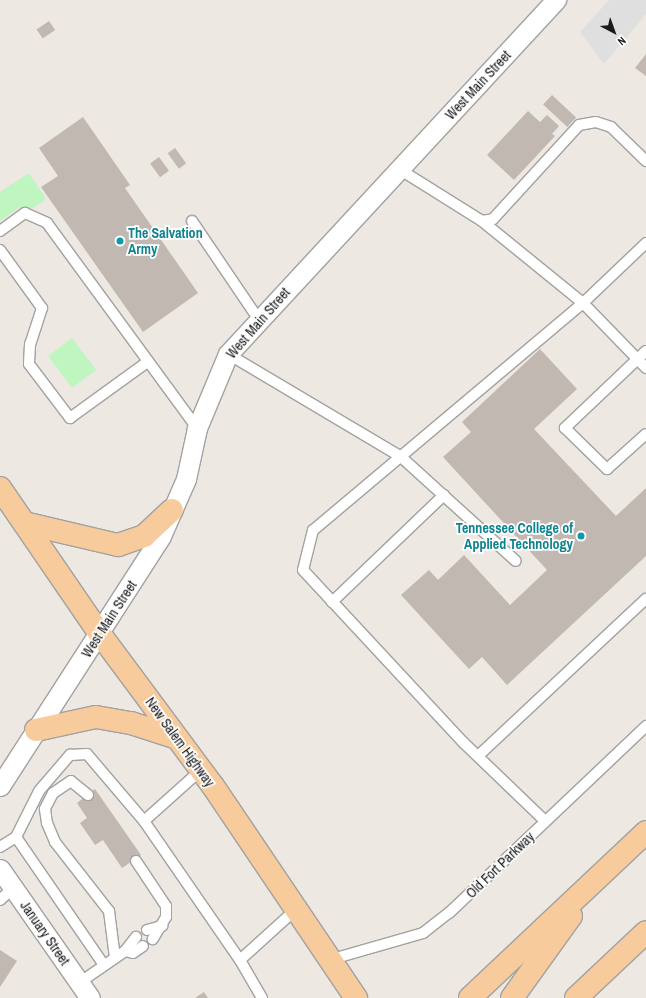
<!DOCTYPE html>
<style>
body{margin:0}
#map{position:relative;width:646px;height:998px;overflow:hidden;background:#ede8e1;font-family:"Archivo Narrow",sans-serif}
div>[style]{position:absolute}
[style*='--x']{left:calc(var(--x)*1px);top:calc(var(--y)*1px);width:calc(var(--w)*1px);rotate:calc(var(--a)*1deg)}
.park>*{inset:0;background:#bff6c0;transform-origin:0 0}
.parking>*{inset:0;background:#dfdfdf}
.building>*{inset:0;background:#c1b8b1;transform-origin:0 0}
.roads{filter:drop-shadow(1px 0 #a2a2a2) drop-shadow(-1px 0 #a2a2a2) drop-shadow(0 1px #a2a2a2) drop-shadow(0 -1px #a2a2a2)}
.lane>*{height:10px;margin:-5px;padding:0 5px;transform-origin:5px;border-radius:5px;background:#fff}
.street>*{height:19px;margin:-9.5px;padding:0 9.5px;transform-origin:9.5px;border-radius:9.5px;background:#fff}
.primary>*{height:22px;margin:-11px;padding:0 11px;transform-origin:11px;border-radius:11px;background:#f7cb9b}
.dots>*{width:11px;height:11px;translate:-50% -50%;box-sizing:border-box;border:2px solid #fff;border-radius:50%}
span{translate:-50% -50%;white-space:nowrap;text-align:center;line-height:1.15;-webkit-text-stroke:3.5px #fff;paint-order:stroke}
.street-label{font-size:14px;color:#1b1b1b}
.culture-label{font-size:14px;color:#0d838f;font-weight:700}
.left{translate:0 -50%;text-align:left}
.right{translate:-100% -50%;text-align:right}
.north{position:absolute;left:594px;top:12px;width:40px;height:40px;-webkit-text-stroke:3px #fff;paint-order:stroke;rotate:139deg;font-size:11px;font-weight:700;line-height:16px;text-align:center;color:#1b1b1b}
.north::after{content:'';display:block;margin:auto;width:14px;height:18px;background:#1b1b1b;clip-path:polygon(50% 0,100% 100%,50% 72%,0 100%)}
</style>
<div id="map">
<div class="park">
<div style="clip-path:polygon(29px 173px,46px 199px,30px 210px,20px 207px,0 221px,0 192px)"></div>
<div style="left:72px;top:338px;width:40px;height:30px;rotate:53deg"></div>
</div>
<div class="parking">
<div style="clip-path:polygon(609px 0,646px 0,646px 14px,604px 64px,580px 32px)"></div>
</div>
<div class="building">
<div style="left:49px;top:21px;width:11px;height:15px;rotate:56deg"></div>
<div style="clip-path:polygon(646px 54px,646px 76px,635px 68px)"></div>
<div style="left:552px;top:95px;width:33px;height:13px;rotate:43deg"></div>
<div style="clip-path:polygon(528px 111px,540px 122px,547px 115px,559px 126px,552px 134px,555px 136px,514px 180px,487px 155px)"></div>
<div style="clip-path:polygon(83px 117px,130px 185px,125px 188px,198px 293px,143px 332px,41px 187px,58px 176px,39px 148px)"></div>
<div style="left:175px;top:148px;width:19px;height:9px;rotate:54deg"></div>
<div style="left:159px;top:157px;width:17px;height:11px;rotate:54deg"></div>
<div style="clip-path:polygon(540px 349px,577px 389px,534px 429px,616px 516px,646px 488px,646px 556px,507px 685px,482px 657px,469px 669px,401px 595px,429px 570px,438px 580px,464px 555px,510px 605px,547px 570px,443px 457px,471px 432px,462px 422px)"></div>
<div style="clip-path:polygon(95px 789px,141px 855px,122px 868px,103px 840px,95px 845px,80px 823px,87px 818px,77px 803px)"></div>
<div style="clip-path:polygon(0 950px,17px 961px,0 987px)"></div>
<div style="clip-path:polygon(204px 992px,208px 998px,195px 998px)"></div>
</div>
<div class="roads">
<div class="lane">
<div style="--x:399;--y:169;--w:98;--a:32.1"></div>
<div style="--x:482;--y:221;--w:11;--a:-10"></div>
<div style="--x:493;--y:219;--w:127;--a:-47.5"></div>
<div style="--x:579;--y:125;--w:17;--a:-10"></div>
<div style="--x:596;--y:122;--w:16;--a:18"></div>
<div style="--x:611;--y:127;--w:49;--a:44.2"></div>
<div style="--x:192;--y:221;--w:120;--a:55.9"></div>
<div style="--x:482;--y:221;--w:130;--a:39.1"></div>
<div style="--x:583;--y:303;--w:353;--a:139.9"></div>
<div style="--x:313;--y:530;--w:41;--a:104"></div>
<div style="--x:303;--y:570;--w:236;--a:47.1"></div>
<div style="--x:464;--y:743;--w:112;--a:43.9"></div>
<div style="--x:0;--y:231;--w:31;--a:-36"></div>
<div style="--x:25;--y:213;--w:24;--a:24"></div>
<div style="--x:47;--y:223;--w:254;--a:53.8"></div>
<div style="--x:646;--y:243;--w:87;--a:136.4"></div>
<div style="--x:583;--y:303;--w:91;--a:45.9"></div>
<div style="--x:0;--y:250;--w:72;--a:54.1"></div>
<div style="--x:42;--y:308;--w:38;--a:108"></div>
<div style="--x:30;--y:344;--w:20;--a:93"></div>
<div style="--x:29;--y:364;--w:68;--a:52.8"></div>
<div style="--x:70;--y:418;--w:94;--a:-35.9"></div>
<div style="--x:646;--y:351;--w:112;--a:136.5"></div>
<div style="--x:565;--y:428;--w:59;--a:44.3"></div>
<div style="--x:607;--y:469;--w:52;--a:-41.9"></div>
<div style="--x:228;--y:354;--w:200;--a:30.7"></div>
<div style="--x:400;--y:456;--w:156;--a:42.2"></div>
<div style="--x:332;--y:602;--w:155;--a:-43.7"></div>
<div style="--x:478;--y:756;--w:230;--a:-43.1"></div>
<div style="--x:88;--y:795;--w:22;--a:-141"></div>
<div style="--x:71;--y:781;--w:22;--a:146"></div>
<div style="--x:53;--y:793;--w:18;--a:117"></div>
<div style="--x:45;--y:809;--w:14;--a:82"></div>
<div style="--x:47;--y:823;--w:21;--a:67"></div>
<div style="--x:55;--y:842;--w:88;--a:52"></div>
<div style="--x:109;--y:911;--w:47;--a:82.7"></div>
<div style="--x:144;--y:821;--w:76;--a:-41.8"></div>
<div style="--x:16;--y:837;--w:155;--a:55.5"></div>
<div style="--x:0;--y:847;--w:19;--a:-32"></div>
<div style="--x:16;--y:837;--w:51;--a:-63.4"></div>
<div style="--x:39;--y:791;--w:48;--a:-49.3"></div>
<div style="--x:70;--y:755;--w:17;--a:-3"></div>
<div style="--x:87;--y:754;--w:88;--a:49.6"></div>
<div style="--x:144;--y:821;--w:169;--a:55.4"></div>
<div style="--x:136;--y:861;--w:54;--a:56.3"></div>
<div style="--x:166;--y:906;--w:11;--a:90"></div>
<div style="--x:166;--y:917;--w:26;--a:121"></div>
<div style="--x:0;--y:900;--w:18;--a:-43"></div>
<div style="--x:147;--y:930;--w:16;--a:-15"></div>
<div style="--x:125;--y:951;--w:8;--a:14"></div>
<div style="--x:133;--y:953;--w:12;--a:-35"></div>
<div style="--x:329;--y:960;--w:98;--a:-16"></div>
<div style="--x:423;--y:933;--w:33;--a:-38"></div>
<div style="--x:449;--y:913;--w:272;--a:-43.5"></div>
<div style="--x:79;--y:983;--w:56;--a:-34.8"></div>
<div style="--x:125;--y:951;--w:18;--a:-52"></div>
<div style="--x:262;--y:998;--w:44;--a:-120.1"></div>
<div style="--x:240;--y:960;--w:73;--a:-42.2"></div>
</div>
<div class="street">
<div style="--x:0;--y:786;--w:297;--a:-57.2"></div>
<div style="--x:161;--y:536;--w:62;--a:-66.3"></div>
<div style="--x:186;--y:479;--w:52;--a:-77.8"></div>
<div style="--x:197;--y:428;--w:80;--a:-67.3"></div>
<div style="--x:228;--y:354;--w:483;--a:-47.2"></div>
<div style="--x:0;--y:869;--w:157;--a:55.1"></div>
</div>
<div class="primary">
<div style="--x:0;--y:488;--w:177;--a:55.6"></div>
<div style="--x:100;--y:634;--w:189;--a:53.4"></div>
<div style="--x:213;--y:786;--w:256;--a:56"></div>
<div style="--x:24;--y:523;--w:97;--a:13.2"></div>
<div style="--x:118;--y:545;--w:28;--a:-19"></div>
<div style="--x:144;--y:536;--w:38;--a:-43"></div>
<div style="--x:36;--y:730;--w:61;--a:-12.2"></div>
<div style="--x:96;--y:717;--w:36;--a:10"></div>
<div style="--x:131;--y:723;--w:48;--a:18.1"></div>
<div style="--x:470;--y:998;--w:242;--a:-43.3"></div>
<div style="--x:512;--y:998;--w:101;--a:-54.3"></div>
<div style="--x:576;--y:998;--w:96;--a:-43.3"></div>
</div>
</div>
<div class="dots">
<div style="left:120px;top:241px;background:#0f9aa8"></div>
<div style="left:581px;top:536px;background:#0f9aa8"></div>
</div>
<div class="street-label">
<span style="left:478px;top:85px;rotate:-47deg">West Main Street</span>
<span style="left:258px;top:323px;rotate:-49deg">West Main Street</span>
<span style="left:109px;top:619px;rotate:-57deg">West Main Street</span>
<span style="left:180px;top:742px;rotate:54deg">New Salem Highway</span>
<span style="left:500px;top:865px;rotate:-44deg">Old Fort Parkway</span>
<span style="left:45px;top:933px;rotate:55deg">January Street</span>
</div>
<div class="culture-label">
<span class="left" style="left:128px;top:241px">The Salvation<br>Army</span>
<span class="right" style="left:573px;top:536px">Tennessee College of<br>Applied Technology</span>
</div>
<div class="north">N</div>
</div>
